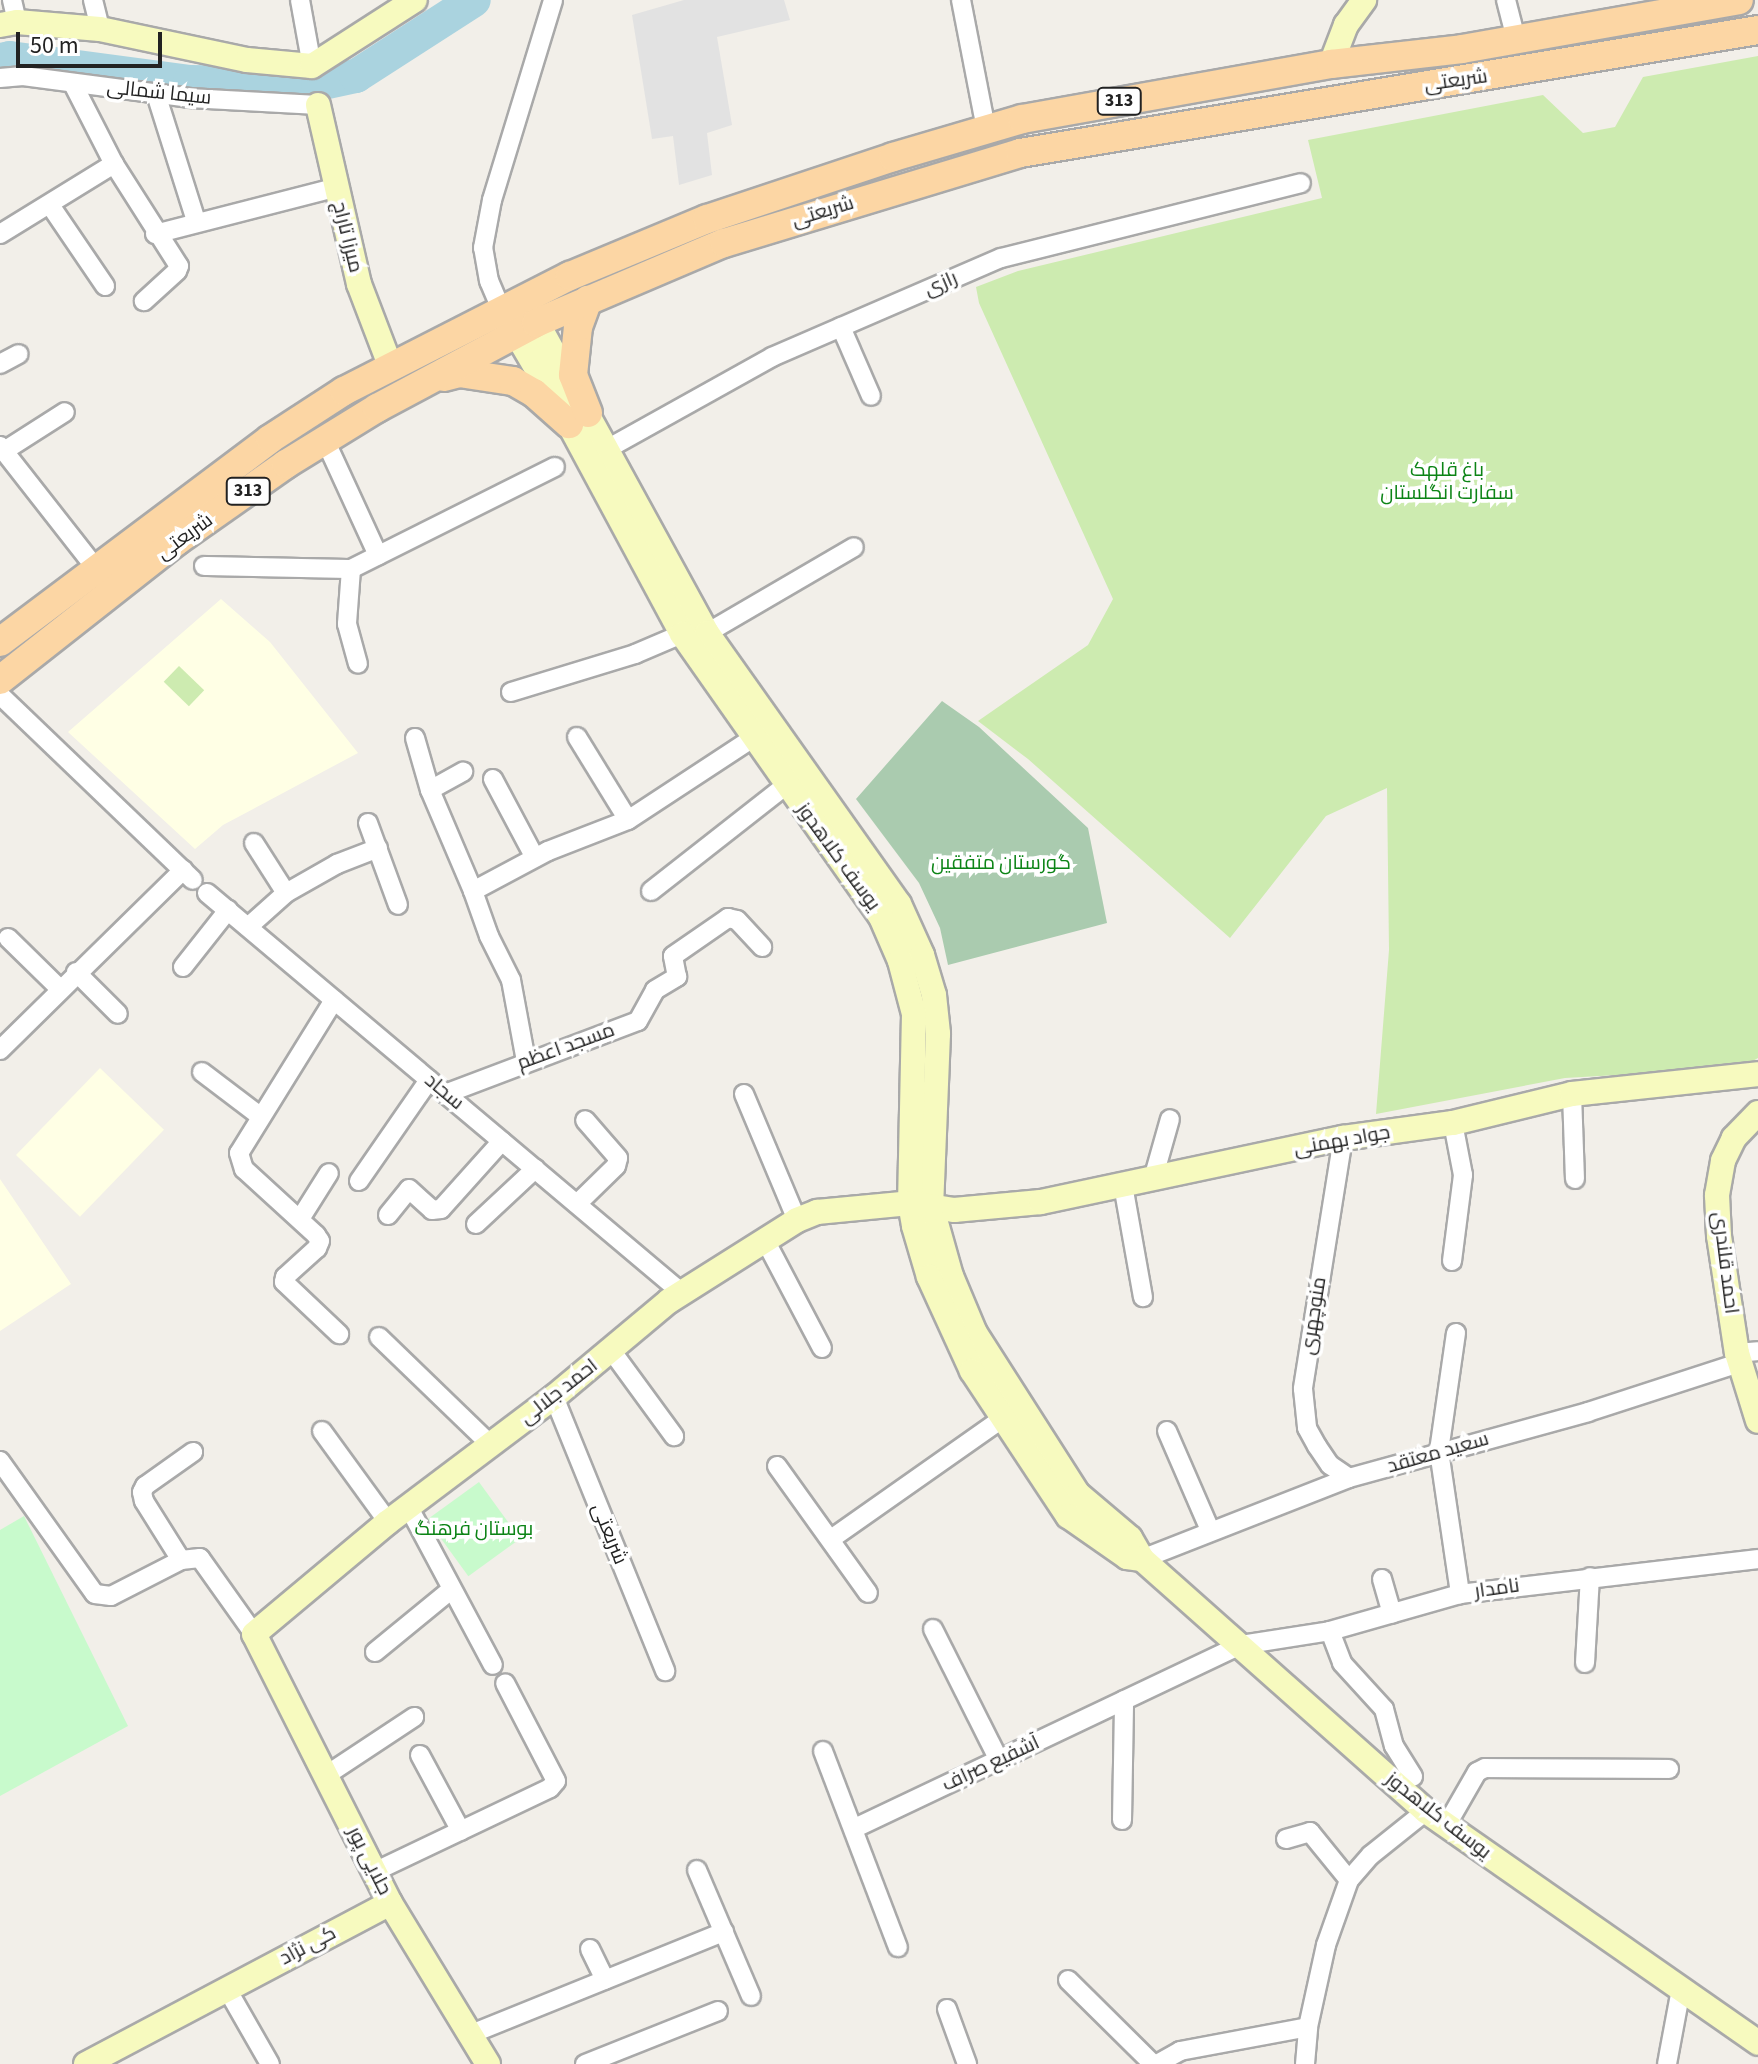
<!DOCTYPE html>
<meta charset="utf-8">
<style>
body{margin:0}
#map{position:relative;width:1758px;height:2064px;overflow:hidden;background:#f2efe9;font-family:"Source Sans 3",Cairo,sans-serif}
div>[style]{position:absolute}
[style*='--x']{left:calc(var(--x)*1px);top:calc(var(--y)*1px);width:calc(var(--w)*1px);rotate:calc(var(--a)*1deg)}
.education>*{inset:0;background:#ffffe5;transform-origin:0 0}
.grass>*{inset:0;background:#cdebb0;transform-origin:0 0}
.cemetery>*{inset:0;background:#aacbaf}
.park>*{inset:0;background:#c8facc;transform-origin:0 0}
.parking>*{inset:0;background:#e2e2e2}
.river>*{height:34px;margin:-17px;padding:0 17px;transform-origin:17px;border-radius:17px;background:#aad3df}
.roads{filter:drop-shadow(2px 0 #a9a9a9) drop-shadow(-2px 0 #a9a9a9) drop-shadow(0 2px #a9a9a9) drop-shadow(0 -2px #a9a9a9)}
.street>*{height:18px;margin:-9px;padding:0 9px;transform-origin:9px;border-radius:9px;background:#fff}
.secondary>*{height:24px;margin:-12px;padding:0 12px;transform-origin:12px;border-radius:12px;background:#f7fabf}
.primary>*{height:28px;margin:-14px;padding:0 14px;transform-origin:14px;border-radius:14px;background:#fcd6a4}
span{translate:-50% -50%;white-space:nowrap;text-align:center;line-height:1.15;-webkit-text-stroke:7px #fff;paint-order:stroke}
.shield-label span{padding:2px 6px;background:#fff;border:2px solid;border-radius:6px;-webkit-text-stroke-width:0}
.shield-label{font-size:18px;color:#222;font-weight:700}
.street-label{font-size:20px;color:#222}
.park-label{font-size:20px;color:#0c8416}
.scale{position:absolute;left:16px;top:32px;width:146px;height:36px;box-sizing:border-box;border:4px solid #222;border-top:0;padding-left:10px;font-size:24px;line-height:28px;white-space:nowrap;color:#222;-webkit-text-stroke:6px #fff;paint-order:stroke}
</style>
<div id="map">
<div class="education">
<div style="clip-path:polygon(221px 599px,270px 642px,358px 753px,223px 825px,195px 849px,68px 732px)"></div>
<div style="left:100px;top:1068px;width:89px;height:121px;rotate:44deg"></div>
<div style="clip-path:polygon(0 1179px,71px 1284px,0 1331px)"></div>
</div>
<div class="grass">
<div style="clip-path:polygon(1758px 56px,1758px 1058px,1740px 1068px,1565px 1078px,1376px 1114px,1389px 950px,1387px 788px,1326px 816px,1230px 938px,1028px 759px,978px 721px,1088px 645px,1113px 599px,979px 303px,976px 287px,1018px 271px,1322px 198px,1308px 140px,1543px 95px,1583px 133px,1615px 127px,1643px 77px)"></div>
<div style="left:179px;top:666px;width:35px;height:22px;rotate:44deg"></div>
</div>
<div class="cemetery">
<div style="clip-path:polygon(942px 701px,979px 727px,1088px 828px,1107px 923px,948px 965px,940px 928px,919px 883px,856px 799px)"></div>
</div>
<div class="park">
<div style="left:479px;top:1482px;width:70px;height:64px;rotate:54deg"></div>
<div style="clip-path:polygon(24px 1516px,128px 1726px,0 1796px,0 1530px)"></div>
</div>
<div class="parking">
<div style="clip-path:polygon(684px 0,784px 0,790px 20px,717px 37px,732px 125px,707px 133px,712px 175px,679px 185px,673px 136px,652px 139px,632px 15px)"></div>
</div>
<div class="river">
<div style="--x:0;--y:60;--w:10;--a:-11"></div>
<div style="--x:10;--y:58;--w:182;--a:7.6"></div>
<div style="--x:190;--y:82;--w:128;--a:0.9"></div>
<div style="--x:318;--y:84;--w:39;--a:-12"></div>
<div style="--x:356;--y:76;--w:140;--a:-32.8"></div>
</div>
<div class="roads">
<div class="street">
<div style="--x:12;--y:0;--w:23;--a:77"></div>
<div style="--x:93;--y:0;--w:30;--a:76"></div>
<div style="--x:300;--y:0;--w:67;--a:79.7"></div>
<div style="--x:961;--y:0;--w:131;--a:79"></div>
<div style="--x:1506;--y:0;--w:40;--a:75.6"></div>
<div style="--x:0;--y:78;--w:23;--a:-5"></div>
<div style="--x:23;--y:76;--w:167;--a:7.5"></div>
<div style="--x:189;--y:98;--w:129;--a:3.1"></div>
<div style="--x:73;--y:84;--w:90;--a:62.9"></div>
<div style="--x:114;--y:164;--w:121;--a:57.5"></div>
<div style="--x:179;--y:266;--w:5;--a:112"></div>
<div style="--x:177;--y:271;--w:45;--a:137.7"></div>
<div style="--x:156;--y:94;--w:133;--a:72.5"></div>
<div style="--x:50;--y:205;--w:98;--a:55.8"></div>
<div style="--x:0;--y:234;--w:134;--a:-31.6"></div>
<div style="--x:155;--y:234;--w:185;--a:-14.4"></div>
<div style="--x:501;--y:309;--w:30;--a:-113"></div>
<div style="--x:489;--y:281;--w:34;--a:-100"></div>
<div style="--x:483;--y:248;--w:49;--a:-79.4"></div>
<div style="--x:492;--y:200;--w:209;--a:-73"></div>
<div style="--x:841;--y:327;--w:75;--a:66.5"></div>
<div style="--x:0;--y:364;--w:21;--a:-28"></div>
<div style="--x:325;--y:440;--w:127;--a:65.3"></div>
<div style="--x:0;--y:446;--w:165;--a:51.9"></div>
<div style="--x:607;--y:449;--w:189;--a:-29.1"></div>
<div style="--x:772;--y:357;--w:249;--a:-23.4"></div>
<div style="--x:1001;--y:258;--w:309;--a:-14"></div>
<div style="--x:4;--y:451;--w:72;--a:-32.6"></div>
<div style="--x:204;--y:566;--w:147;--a:1.2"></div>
<div style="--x:351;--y:569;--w:228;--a:-26.6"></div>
<div style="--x:351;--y:569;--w:55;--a:94.2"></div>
<div style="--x:347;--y:624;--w:41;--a:74.6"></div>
<div style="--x:707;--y:633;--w:170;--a:-30.3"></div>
<div style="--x:511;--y:692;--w:130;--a:-17"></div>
<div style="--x:635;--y:654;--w:51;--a:-23.1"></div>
<div style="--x:0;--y:695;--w:267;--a:43.8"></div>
<div style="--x:577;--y:737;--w:97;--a:58.4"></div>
<div style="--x:415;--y:738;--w:54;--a:73.9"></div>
<div style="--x:430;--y:790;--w:110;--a:66.9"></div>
<div style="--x:493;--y:779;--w:89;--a:62"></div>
<div style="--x:430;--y:790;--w:38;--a:-29"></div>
<div style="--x:368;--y:823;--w:87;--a:69.9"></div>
<div style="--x:254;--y:843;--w:59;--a:57.4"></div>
<div style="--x:651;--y:891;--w:172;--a:-38.1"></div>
<div style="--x:207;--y:893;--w:620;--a:40.09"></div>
<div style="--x:248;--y:927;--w:51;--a:-41.8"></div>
<div style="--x:286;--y:893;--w:59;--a:-29.6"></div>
<div style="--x:337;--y:864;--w:44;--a:-21.3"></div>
<div style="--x:8;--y:938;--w:73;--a:44.4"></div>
<div style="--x:183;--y:967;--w:73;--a:-51.7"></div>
<div style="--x:76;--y:972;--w:59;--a:45"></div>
<div style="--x:334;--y:1000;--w:180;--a:121.8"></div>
<div style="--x:239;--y:1153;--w:17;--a:73"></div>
<div style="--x:244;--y:1169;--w:98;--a:42.5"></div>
<div style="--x:316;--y:1235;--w:7;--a:56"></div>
<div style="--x:320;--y:1241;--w:8;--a:113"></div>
<div style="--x:317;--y:1248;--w:43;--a:137.8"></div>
<div style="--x:285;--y:1277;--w:5;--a:101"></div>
<div style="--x:284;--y:1282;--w:76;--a:43.4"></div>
<div style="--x:0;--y:1050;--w:257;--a:-44.5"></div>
<div style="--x:526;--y:1061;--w:82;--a:-100.5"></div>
<div style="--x:511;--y:980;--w:49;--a:-116.6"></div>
<div style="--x:489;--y:936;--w:48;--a:-109.6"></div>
<div style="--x:473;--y:891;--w:85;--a:-28.1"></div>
<div style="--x:548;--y:851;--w:86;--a:-21.2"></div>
<div style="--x:628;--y:820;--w:149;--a:-33.3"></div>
<div style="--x:202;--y:1072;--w:73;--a:37.2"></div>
<div style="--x:445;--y:1094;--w:206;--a:-20.7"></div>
<div style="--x:638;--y:1021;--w:35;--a:-61"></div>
<div style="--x:655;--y:990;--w:26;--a:-31"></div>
<div style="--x:677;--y:977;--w:21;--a:-101"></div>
<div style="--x:673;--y:956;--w:67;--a:-34.6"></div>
<div style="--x:728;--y:918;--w:9;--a:13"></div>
<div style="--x:737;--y:920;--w:37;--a:47"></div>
<div style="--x:744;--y:1094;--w:137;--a:67.2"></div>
<div style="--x:1572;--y:1094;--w:85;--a:88"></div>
<div style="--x:1343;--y:1138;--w:254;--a:99.1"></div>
<div style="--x:1303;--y:1389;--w:39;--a:84"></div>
<div style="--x:1307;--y:1428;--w:21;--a:61"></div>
<div style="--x:1317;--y:1446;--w:23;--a:56"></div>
<div style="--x:1330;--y:1465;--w:23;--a:34"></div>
<div style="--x:1153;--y:1179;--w:62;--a:-74.2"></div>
<div style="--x:359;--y:1181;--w:123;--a:-55.3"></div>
<div style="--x:1123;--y:1185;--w:114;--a:79.9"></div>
<div style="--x:577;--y:1204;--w:54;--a:-44.3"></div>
<div style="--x:616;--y:1166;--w:8;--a:-76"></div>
<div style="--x:618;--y:1158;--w:50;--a:-131"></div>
<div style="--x:388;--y:1215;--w:33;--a:-51"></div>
<div style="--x:409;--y:1189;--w:31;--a:42"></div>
<div style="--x:432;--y:1210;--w:9;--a:-6"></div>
<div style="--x:441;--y:1209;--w:91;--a:-48.1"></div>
<div style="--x:300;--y:1219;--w:54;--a:-57.8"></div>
<div style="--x:476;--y:1224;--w:81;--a:-43"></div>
<div style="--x:765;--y:1240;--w:122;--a:62.2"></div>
<div style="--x:1452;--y:1261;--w:87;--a:-82.7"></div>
<div style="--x:1463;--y:1175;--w:53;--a:-100.9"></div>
<div style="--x:1456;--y:1333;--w:119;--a:98.2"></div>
<div style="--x:1439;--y:1451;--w:145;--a:81.6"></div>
<div style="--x:379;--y:1337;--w:156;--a:44"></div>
<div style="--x:611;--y:1350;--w:107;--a:53.8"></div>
<div style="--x:1737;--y:1353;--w:21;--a:-5"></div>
<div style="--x:554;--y:1397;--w:296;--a:67.9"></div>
<div style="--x:322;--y:1431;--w:112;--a:54"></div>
<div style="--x:1167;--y:1431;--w:108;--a:66.5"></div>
<div style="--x:0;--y:1461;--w:163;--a:54.5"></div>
<div style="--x:95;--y:1594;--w:16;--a:7"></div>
<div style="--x:111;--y:1596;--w:79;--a:-27.2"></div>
<div style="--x:181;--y:1560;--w:19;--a:-6"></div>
<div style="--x:200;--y:1558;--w:93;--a:54.6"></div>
<div style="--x:777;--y:1466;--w:156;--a:54.4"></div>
<div style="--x:408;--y:1506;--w:180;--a:61.9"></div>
<div style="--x:831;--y:1539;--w:221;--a:-35.1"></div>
<div style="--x:1142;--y:1559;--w:222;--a:-21.4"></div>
<div style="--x:1349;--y:1478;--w:248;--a:-15.4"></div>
<div style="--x:1588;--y:1412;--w:159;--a:-18"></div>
<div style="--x:181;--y:1560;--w:70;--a:-122.1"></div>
<div style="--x:144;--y:1501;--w:9;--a:-103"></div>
<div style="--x:142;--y:1492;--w:7;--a:-63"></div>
<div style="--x:145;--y:1486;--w:59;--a:-35.3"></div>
<div style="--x:1382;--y:1579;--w:36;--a:74"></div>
<div style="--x:933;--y:1629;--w:147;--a:63.3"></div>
<div style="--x:1330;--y:1631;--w:34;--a:69"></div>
<div style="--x:1342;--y:1663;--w:62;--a:47.6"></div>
<div style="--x:1384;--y:1709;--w:38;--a:75"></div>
<div style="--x:1394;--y:1746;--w:36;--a:58"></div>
<div style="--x:375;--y:1652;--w:99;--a:-39.3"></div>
<div style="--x:1585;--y:1663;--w:86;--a:-86.7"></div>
<div style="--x:823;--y:1751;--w:210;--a:69.1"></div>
<div style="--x:420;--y:1755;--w:86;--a:61.7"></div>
<div style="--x:325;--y:1776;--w:107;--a:-33.5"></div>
<div style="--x:1122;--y:1820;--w:120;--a:-89"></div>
<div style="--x:1446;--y:1826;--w:62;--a:-60.1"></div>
<div style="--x:1477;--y:1772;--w:9;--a:-27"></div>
<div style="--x:1485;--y:1768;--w:184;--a:0.3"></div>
<div style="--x:855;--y:1828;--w:427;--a:-25.4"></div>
<div style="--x:1241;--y:1645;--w:90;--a:-8.9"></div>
<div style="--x:1330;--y:1631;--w:135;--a:-15.9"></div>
<div style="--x:1460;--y:1594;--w:300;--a:-6.7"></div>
<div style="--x:1286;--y:1839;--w:25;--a:-16"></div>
<div style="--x:1310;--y:1832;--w:62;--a:50.9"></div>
<div style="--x:697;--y:1870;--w:137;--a:66.8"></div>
<div style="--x:374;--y:1872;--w:195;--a:-25.5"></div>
<div style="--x:550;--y:1788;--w:9;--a:-49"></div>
<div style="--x:556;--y:1781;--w:110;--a:-117.5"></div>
<div style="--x:590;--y:1949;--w:34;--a:64"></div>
<div style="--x:1068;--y:1980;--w:120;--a:44.7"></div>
<div style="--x:227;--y:1989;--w:86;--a:60.2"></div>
<div style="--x:947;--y:2009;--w:59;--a:70"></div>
<div style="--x:471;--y:2034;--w:273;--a:-22"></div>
<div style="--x:585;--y:2064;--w:143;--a:-21.7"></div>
<div style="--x:1157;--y:2064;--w:26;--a:-29"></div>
<div style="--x:1180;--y:2051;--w:130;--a:-10.6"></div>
<div style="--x:1305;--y:2064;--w:37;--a:-85"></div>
<div style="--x:1308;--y:2027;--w:84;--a:-77.6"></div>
<div style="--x:1326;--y:1945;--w:69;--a:-70.5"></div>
<div style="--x:1349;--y:1880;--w:33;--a:-49"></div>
<div style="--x:1371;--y:1855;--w:70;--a:-38.7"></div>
<div style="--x:1667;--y:2064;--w:76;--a:-79.4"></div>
</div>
<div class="secondary">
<div style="--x:0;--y:25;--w:17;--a:-10"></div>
<div style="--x:17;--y:22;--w:83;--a:4.8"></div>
<div style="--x:100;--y:29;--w:150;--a:11.9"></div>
<div style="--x:247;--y:60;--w:65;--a:5.3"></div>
<div style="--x:312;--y:66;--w:122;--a:-32.7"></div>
<div style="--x:1331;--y:64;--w:42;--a:-69"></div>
<div style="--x:1346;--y:25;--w:31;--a:-54"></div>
<div style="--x:318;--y:105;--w:184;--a:77.1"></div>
<div style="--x:359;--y:284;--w:87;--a:69.1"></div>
<div style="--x:528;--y:306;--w:373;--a:61.3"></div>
<div style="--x:707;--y:633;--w:332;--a:54.7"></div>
<div style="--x:899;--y:904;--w:56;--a:65.7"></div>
<div style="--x:922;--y:955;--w:42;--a:73.3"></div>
<div style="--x:934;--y:995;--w:39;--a:84"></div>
<div style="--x:938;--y:1034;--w:171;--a:92.3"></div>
<div style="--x:931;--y:1205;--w:74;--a:74.3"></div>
<div style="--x:951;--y:1276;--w:62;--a:67.2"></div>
<div style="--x:975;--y:1333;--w:191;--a:57.4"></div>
<div style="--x:1078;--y:1494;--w:68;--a:40.2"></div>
<div style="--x:1130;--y:1538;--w:24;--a:60"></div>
<div style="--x:1142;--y:1559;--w:380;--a:41.6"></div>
<div style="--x:1426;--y:1811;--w:405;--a:34.9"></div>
<div style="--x:507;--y:318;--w:123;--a:59.7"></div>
<div style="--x:569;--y:424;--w:238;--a:61.7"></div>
<div style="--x:682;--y:634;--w:346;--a:54.9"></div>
<div style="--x:881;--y:917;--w:48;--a:66.6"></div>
<div style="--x:900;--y:961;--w:55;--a:75.2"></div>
<div style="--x:914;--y:1014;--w:189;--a:91.2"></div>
<div style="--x:910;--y:1203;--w:23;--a:80"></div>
<div style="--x:914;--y:1226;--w:53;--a:73.6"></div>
<div style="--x:929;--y:1277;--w:103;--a:65.4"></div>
<div style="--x:972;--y:1371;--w:174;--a:56.5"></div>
<div style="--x:1068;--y:1516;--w:72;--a:34.8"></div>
<div style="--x:1127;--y:1557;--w:15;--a:8"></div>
<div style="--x:1758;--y:1113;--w:35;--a:134"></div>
<div style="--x:1734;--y:1138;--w:25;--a:116"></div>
<div style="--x:1723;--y:1161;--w:35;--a:100"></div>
<div style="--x:1717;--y:1195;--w:41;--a:87.2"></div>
<div style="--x:1719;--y:1236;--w:118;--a:81.3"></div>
<div style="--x:1737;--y:1353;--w:71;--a:72.8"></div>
<div style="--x:86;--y:2064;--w:344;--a:-27.9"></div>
<div style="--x:488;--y:2064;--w:188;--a:-121.3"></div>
<div style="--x:390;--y:1903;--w:301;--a:-116.8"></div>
<div style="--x:254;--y:1634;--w:175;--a:-39.9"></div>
<div style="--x:388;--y:1522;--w:208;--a:-37"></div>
<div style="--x:554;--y:1397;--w:150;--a:-39.9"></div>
<div style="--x:669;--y:1301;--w:151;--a:-32.3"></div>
<div style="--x:797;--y:1220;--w:22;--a:-22"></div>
<div style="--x:817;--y:1212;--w:93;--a:-5.5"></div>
<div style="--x:910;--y:1203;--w:45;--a:9"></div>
<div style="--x:954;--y:1210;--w:87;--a:-5.3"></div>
<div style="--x:1041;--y:1202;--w:309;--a:-12"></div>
<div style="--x:1343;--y:1138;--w:111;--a:-7.8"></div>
<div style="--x:1453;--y:1123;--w:122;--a:-13.7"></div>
<div style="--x:1572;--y:1094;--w:187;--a:-6.1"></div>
</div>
<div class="primary">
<div style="--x:444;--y:377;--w:16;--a:-15"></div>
<div style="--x:459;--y:373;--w:55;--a:8.4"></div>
<div style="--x:513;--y:381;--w:24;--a:30"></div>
<div style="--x:534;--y:393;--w:47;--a:41.5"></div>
<div style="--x:588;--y:413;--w:41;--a:-111.5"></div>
<div style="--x:573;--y:375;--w:48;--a:-84.1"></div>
<div style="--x:578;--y:327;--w:29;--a:-70"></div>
<div style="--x:0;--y:642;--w:338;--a:-36.9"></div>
<div style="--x:270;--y:439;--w:88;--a:-33"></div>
<div style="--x:344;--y:391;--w:254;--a:-27"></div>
<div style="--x:570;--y:276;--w:148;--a:-22.6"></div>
<div style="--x:707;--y:219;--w:196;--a:-18.4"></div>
<div style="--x:893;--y:157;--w:134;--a:-16.4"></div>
<div style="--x:1022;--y:119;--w:314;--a:-10.1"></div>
<div style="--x:1331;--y:64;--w:132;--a:-6.5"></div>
<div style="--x:1462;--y:49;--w:281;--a:-10"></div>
<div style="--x:0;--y:680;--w:226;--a:-38.2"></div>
<div style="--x:178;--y:540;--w:132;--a:-35.1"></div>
<div style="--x:286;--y:464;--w:107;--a:-31.6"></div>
<div style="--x:377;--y:408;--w:180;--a:-28.1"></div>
<div style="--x:536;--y:323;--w:204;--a:-23.1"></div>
<div style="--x:724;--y:243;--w:309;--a:-16.9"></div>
<div style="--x:1020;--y:153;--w:748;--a:-9.46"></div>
</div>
</div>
<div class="shield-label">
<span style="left:1119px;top:101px">313</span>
<span style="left:248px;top:491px">313</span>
</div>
<div class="street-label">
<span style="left:1456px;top:81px;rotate:-8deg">شریعتی</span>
<span style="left:159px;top:93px;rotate:6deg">سیما شمالی</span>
<span style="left:823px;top:212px;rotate:-17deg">شریعتی</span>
<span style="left:347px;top:237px;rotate:76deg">میرزا تاراج</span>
<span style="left:941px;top:284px;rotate:-23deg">رازی</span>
<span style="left:185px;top:537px;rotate:-36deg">شریعتی</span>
<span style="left:838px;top:857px;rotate:54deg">یوسف کلاهدوز</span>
<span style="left:566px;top:1047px;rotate:-20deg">مسجد اعظم</span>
<span style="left:444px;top:1092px;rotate:40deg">سجاد</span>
<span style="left:1342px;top:1141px;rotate:-10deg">جواد بهمنی</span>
<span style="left:1725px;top:1263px;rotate:83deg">احمد قلندری</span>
<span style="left:1314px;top:1316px;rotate:-81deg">منوچهری</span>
<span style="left:559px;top:1392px;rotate:-38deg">احمد جلالی</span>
<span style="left:1438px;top:1453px;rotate:-16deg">سعید معتقد</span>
<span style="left:609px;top:1534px;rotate:68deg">شریعتی</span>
<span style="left:1497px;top:1589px;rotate:-8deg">نامدار</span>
<span style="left:991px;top:1764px;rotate:-25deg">آشفیع صراف</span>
<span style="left:1438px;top:1816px;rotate:38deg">یوسف کلاهدوز</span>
<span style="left:369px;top:1861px;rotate:63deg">جلایی پور</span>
<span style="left:308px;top:1946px;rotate:-28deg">کی نژاد</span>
</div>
<div class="park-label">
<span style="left:1447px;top:482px">باغ قلهک<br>سفارت انگلستان</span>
<span style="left:1001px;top:863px">گورستان متفقین</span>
<span style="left:474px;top:1529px">بوستان فرهنگ</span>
</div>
<div class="scale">50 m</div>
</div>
